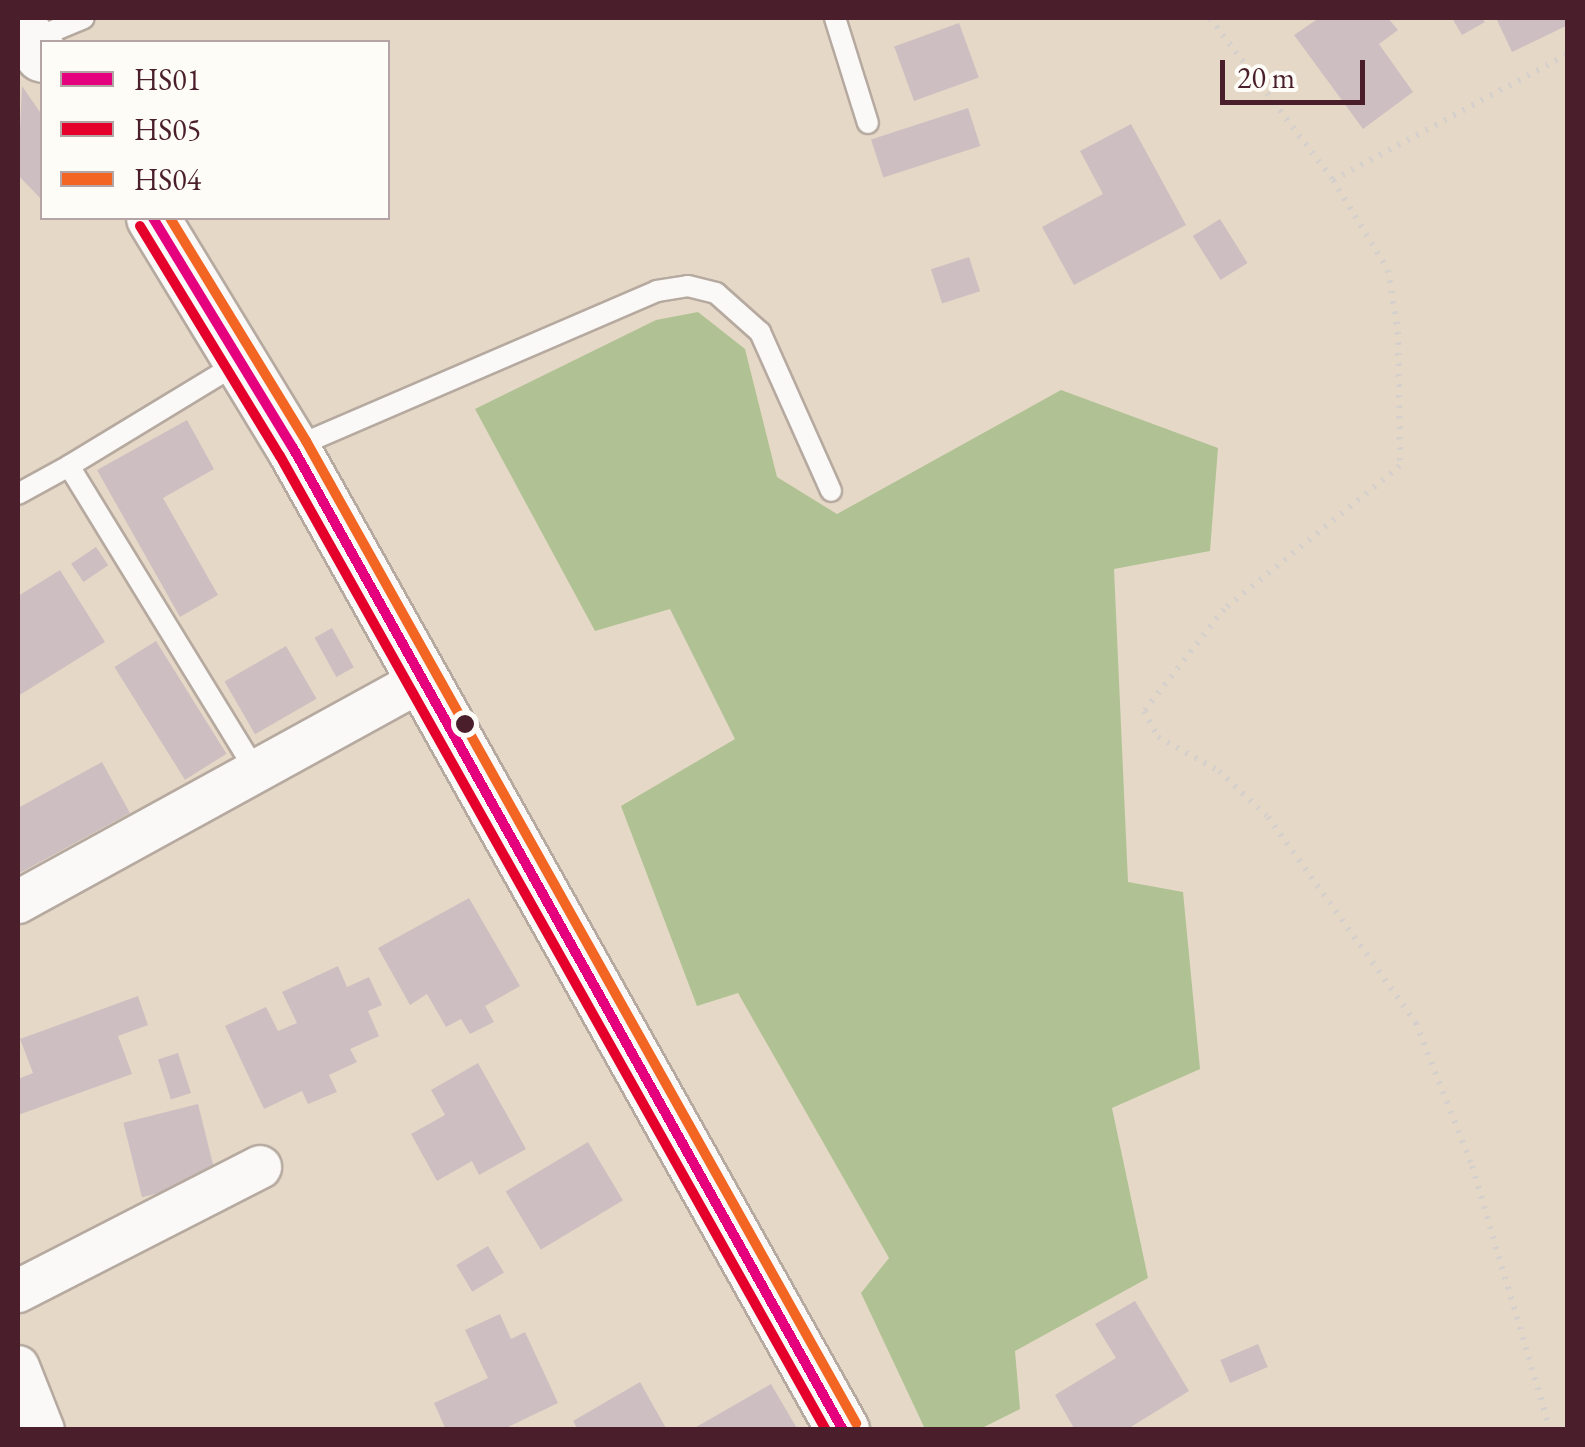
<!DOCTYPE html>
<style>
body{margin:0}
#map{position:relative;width:1585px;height:1447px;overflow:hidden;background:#e5d8c7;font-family:"EB Garamond",serif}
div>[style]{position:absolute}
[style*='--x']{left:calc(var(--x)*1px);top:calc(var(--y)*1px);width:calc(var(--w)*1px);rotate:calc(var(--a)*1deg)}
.forest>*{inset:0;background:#b0c293}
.building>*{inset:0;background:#cdbfc1;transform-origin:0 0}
.path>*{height:6px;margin-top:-3px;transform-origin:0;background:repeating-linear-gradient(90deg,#d5d0cc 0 2.5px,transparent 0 10.5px)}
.roads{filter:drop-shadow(2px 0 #b6aaa0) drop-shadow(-2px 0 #b6aaa0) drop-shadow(0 2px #b6aaa0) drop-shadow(0 -2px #b6aaa0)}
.service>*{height:20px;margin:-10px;padding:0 10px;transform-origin:10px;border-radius:10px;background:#fbf9f7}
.minor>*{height:42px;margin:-21px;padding:0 21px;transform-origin:21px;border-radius:21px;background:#fbf9f7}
.tertiary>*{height:52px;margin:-26px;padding:0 26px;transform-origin:26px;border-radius:26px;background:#fbf9f7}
.bus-1>*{height:10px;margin:-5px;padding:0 5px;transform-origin:5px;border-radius:5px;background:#e5007d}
.bus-2>*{height:10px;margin:-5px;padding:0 5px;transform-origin:5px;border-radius:5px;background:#e4002b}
.bus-3>*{height:10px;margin:-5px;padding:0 5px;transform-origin:5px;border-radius:5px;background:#f26522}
.dots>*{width:28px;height:28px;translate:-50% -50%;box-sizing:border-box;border:5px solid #fdfcf7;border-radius:50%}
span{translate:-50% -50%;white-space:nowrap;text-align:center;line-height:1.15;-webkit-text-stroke:8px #fdfcf7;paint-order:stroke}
.frame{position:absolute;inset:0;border:20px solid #4a1f2b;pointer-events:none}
.legend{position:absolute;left:40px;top:40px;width:350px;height:180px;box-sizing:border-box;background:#fdfcf7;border:2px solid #b5a4a5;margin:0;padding:12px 18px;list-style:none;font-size:30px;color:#4a1f2b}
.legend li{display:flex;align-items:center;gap:20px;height:50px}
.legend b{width:50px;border:2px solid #b5a4a5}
.scale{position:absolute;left:1220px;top:60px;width:145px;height:45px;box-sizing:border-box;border:5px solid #4a1f2b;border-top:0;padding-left:12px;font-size:30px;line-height:35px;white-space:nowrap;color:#4a1f2b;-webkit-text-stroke:8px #fdfcf7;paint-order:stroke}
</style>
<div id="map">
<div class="forest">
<div style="clip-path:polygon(698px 312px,745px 349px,777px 477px,837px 514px,1061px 390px,1218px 448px,1210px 551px,1114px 569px,1128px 882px,1183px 892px,1200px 1069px,1112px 1108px,1148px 1278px,1015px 1351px,1020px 1409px,980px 1429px,925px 1429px,861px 1293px,889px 1258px,738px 993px,697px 1006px,621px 806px,735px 739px,670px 609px,595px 631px,475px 409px,656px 320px)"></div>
</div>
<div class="building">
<div style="clip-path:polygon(1319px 18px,1388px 18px,1398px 30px,1379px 44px,1413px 92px,1363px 129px,1294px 35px)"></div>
<div style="clip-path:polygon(1452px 18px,1482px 18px,1485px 22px,1462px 35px)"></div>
<div style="clip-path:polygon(1496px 18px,1568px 18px,1568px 25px,1512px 52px)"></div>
<div style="left:959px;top:23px;width:58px;height:69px;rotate:70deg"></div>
<div style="clip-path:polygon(22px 86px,42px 115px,42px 200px,18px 175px)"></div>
<div style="left:968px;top:108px;width:40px;height:102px;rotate:72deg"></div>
<div style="clip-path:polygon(1131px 124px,1186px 225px,1074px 285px,1042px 227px,1103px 194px,1080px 151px)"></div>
<div style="left:1220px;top:219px;width:52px;height:32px;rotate:58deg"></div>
<div style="left:969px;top:257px;width:36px;height:40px;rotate:72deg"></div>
<div style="clip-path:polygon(187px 420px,214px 469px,163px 498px,218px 595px,180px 617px,97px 470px)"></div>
<div style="left:96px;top:547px;width:22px;height:30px;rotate:56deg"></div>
<div style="clip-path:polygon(60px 570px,105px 642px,18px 696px,18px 596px)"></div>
<div style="left:332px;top:628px;width:45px;height:20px;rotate:61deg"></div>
<div style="left:156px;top:641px;width:133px;height:49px;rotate:58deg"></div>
<div style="left:286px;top:646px;width:61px;height:71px;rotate:60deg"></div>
<div style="clip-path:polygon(102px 762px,130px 813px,18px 874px,18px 808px)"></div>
<div style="clip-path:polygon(469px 898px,520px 986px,485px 1006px,494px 1022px,470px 1034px,461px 1019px,446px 1027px,427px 994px,410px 1005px,378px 948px)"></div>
<div style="clip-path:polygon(338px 966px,347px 987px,369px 977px,382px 1005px,368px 1011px,379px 1036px,350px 1049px,357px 1062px,329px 1075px,337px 1092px,308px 1104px,302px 1091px,264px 1109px,225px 1026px,266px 1007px,278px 1031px,297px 1023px,282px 992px)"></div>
<div style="clip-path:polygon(138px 996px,148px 1025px,118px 1036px,132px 1074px,18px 1115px,18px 1079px,33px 1073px,20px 1039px)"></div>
<div style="left:178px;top:1053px;width:42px;height:21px;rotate:72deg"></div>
<div style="clip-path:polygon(478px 1063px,526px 1149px,479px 1175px,472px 1161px,437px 1181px,411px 1134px,445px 1115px,431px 1090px)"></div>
<div style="left:198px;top:1104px;width:77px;height:77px;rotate:76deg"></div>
<div style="left:588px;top:1142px;width:68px;height:96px;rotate:59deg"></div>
<div style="left:488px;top:1246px;width:31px;height:37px;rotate:59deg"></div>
<div style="clip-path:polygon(1135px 1301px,1189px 1391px,1126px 1430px,1075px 1430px,1055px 1395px,1116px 1358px,1095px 1324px)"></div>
<div style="clip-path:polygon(500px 1314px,511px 1339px,525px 1332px,558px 1403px,502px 1430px,446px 1430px,434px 1403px,488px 1378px,465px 1330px)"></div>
<div style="left:1258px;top:1344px;width:25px;height:41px;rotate:67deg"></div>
<div style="clip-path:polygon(640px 1382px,667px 1430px,578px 1430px,573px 1421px)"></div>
<div style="clip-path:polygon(771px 1384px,798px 1430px,691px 1430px)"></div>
</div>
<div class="path">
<div style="--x:1210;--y:18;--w:203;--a:52.8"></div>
<div style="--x:1333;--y:180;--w:105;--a:58.6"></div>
<div style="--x:1388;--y:270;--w:63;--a:80.8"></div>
<div style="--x:1398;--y:332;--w:134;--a:89.1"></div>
<div style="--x:1400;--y:466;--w:227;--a:140.9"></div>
<div style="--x:1224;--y:609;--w:130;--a:128.1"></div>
<div style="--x:1144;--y:711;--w:30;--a:62"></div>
<div style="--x:1158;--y:737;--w:70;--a:29.1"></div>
<div style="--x:1219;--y:771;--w:67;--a:43.2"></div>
<div style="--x:1268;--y:817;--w:254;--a:54.3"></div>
<div style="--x:1416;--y:1023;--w:154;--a:68.6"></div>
<div style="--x:1472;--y:1166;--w:275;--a:73.5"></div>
<div style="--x:1333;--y:180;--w:267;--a:-28.2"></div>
</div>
<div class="roads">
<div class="service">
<div style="--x:835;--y:18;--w:110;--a:72.6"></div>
<div style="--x:31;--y:40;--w:57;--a:-22.5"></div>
<div style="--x:240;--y:362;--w:200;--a:148.7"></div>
<div style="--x:69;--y:466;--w:358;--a:58.5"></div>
<div style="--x:295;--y:447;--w:394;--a:-23.3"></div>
<div style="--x:657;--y:291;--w:31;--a:-9"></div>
<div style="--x:688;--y:286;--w:29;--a:14"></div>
<div style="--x:716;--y:293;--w:59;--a:41.6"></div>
<div style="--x:760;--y:332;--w:174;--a:65.9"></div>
<div style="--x:18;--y:494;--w:58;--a:-28.8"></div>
</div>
<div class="minor">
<div style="--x:18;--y:902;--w:461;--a:-28.8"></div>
<div style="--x:18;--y:1291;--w:272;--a:-27.1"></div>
<div style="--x:18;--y:1367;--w:68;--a:68.4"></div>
</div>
<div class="tertiary">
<div style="--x:18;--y:25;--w:39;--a:52"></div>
<div style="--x:153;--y:218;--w:269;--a:58.7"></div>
<div style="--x:293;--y:448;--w:1126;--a:60.75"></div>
</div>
</div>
<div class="bus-1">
<div style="--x:153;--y:218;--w:269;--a:58.7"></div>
<div style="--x:293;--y:448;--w:1126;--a:60.75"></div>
</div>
<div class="bus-2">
<div style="--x:140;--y:226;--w:269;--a:58.7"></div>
<div style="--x:280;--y:456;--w:1117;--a:60.73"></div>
</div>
<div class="bus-3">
<div style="--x:170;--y:218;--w:261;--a:58.6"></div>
<div style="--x:306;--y:441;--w:1126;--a:60.75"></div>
</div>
<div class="dots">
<div style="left:465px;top:724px;background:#4a1f2b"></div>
</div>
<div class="frame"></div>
<ul class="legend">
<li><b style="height:12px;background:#e5007d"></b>HS01</li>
<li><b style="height:12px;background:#e4002b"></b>HS05</li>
<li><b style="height:12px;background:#f26522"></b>HS04</li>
</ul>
<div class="scale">20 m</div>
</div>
